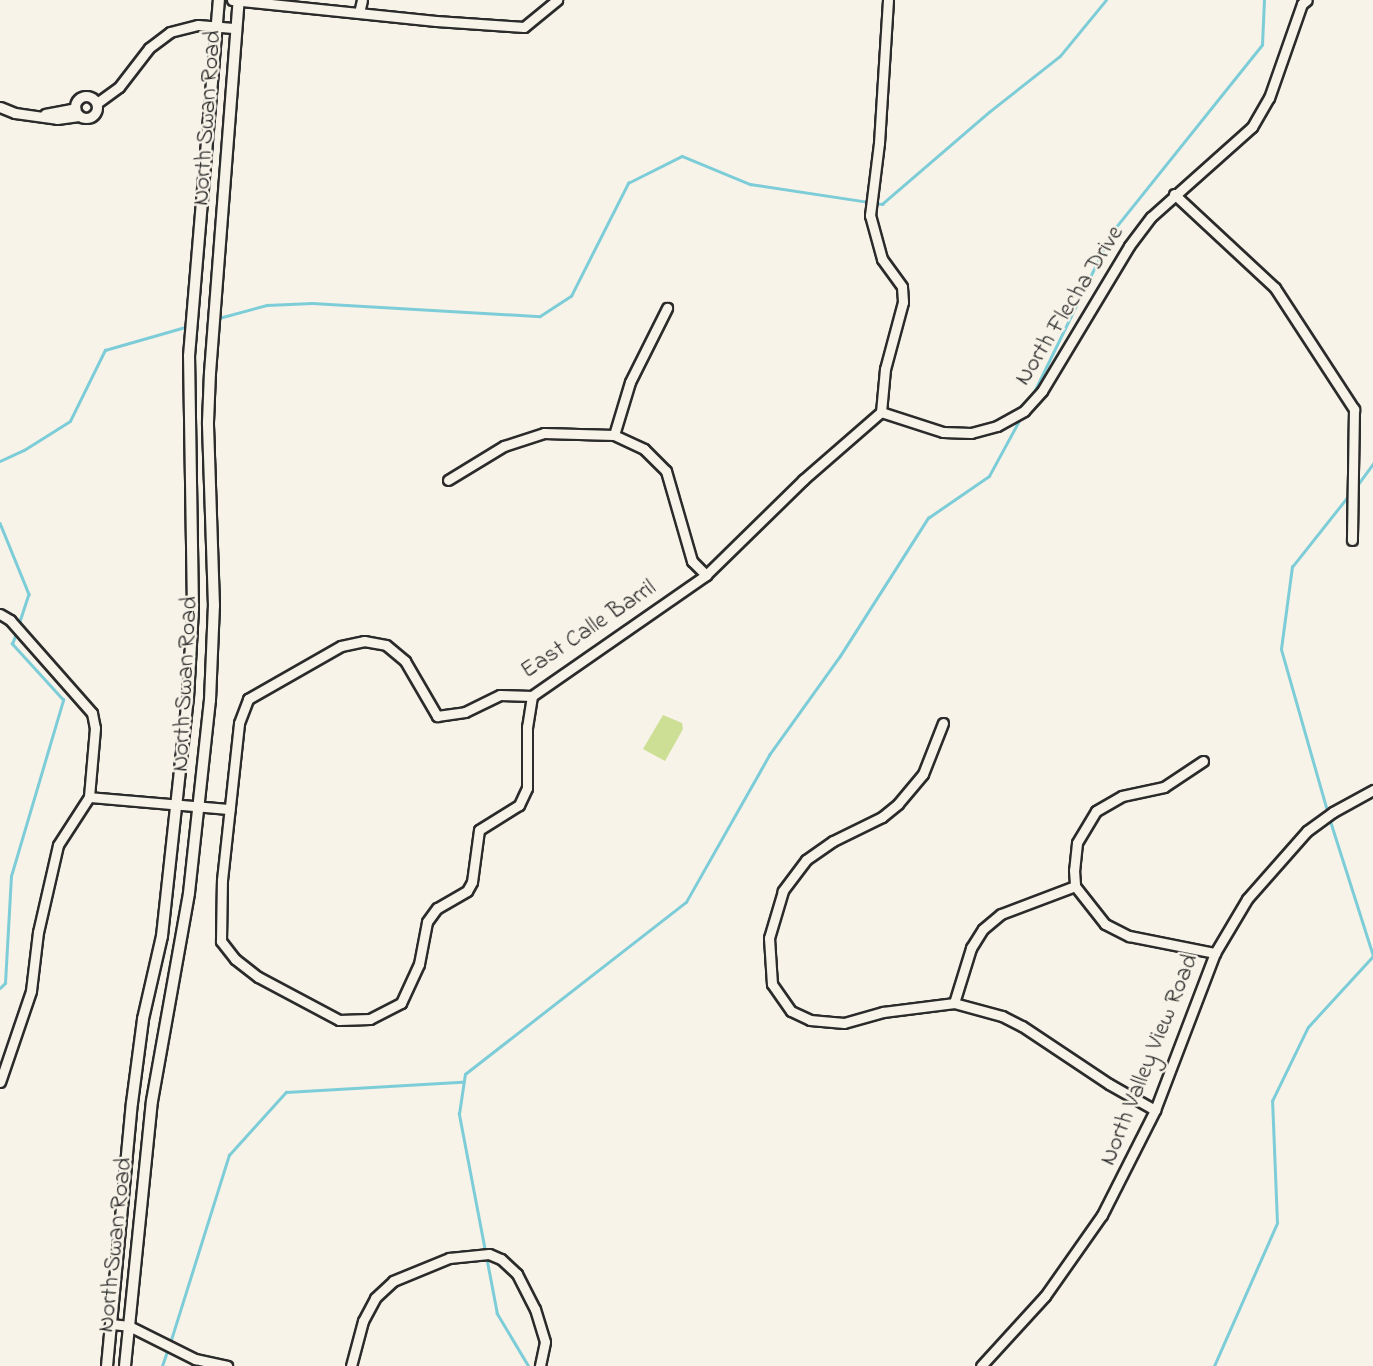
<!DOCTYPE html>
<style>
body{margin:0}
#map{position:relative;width:1373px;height:1366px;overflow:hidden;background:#f7f3e8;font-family:"Indie Flower",sans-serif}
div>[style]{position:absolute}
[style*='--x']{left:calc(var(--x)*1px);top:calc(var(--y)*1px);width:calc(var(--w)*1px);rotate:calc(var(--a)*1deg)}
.green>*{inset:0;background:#cddf94}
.stream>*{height:2.5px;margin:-1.25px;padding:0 1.25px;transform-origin:1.25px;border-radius:1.25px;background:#7dcdd8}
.roads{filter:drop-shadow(2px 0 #2b2b2b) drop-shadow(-2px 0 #2b2b2b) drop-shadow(0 2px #2b2b2b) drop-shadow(0 -2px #2b2b2b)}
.minor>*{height:9px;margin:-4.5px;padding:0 4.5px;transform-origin:4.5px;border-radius:4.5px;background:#f7f3e8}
.minor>.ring{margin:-4.5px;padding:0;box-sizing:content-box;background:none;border:9px solid #f7f3e8;border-radius:50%}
.major>*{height:10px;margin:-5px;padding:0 5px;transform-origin:5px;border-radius:5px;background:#f7f3e8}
span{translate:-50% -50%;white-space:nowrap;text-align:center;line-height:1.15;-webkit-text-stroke:5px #f7f3e8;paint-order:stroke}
.street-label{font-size:24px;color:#2b2b2b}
</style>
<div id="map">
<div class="green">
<div style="clip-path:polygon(663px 715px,682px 723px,683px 729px,665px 761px,643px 749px)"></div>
</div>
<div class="stream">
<div style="--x:219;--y:318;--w:50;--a:-15.2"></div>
<div style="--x:267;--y:305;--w:45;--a:-2.5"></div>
<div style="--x:312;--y:303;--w:228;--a:3.3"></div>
<div style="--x:540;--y:316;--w:37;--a:-33"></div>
<div style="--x:571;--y:296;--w:127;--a:-63.2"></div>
<div style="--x:628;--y:183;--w:60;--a:-26.6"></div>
<div style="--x:682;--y:156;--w:74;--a:22.4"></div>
<div style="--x:750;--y:184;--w:134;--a:8.6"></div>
<div style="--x:882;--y:204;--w:141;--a:-40.7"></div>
<div style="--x:989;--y:112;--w:90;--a:-38.3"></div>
<div style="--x:1060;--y:56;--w:72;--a:-50.6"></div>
<div style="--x:1032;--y:396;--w:182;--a:-64"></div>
<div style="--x:1112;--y:232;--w:240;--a:-51.3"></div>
<div style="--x:1262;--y:45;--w:45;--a:-87.5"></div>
<div style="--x:0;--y:461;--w:26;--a:-25"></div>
<div style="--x:24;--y:450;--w:54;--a:-32.2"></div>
<div style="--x:70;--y:421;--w:79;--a:-63.8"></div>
<div style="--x:105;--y:350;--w:83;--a:-16"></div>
<div style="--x:1356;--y:487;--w:29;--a:-54"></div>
<div style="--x:0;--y:523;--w:77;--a:67.8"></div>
<div style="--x:29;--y:594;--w:32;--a:108"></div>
<div style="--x:1327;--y:811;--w:168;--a:-105.9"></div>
<div style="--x:1281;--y:649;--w:83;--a:-82.4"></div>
<div style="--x:1292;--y:567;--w:92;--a:-51.6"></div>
<div style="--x:0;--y:988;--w:7;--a:-45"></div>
<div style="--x:5;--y:983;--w:107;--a:-86.8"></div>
<div style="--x:11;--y:876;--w:184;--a:-73.5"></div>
<div style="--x:63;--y:700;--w:76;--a:-132.3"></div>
<div style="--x:12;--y:644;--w:14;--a:-69"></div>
<div style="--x:170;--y:1343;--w:197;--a:-72.6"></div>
<div style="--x:229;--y:1155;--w:85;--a:-47.9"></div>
<div style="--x:286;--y:1092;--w:176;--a:-3.3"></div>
<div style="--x:162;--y:1366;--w:18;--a:-71"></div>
<div style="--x:528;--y:1366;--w:61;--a:-120.8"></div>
<div style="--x:497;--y:1314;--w:204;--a:-100.8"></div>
<div style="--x:459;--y:1114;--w:40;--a:-81.5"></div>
<div style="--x:465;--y:1074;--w:280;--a:-37.9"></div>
<div style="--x:686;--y:902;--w:169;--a:-60.5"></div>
<div style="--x:769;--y:755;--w:122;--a:-54.4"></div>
<div style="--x:840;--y:656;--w:164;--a:-57.5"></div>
<div style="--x:928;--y:518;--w:74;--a:-34.5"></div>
<div style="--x:989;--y:476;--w:67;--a:-61.5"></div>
<div style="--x:1214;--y:1366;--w:156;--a:-66.2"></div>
<div style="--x:1277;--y:1223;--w:122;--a:-92.3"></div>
<div style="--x:1272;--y:1101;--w:82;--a:-64.1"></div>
<div style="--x:1308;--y:1027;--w:96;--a:-47.5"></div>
<div style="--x:1373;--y:956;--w:145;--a:-107.7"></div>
</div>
<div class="roads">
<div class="minor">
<div style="--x:232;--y:0;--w:205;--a:5.9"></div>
<div style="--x:436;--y:21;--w:88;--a:3.9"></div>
<div style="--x:524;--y:27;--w:43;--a:-39.3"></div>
<div style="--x:888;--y:0;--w:143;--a:93.6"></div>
<div style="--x:879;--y:143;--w:73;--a:97.1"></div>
<div style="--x:870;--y:215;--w:46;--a:74.7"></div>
<div style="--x:882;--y:259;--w:34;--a:54"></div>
<div style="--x:902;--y:287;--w:15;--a:86"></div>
<div style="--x:903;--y:302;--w:69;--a:105"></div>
<div style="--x:885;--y:369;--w:43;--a:95.3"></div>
<div style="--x:881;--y:412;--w:65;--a:17.9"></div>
<div style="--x:943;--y:432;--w:28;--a:2"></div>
<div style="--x:971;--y:433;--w:27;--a:-15"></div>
<div style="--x:997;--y:426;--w:31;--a:-29"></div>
<div style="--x:1024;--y:411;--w:27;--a:-48"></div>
<div style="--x:1042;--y:391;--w:169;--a:-59"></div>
<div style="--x:1129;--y:246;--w:36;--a:-53"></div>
<div style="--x:1151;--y:217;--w:135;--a:-41.7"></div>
<div style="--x:1252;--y:127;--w:34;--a:-60"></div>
<div style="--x:1269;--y:98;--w:100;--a:-70.7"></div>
<div style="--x:1302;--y:4;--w:6;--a:-39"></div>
<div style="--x:359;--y:13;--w:13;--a:-77"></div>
<div class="ring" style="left:75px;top:96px;width:13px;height:13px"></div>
<div style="--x:97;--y:103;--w:27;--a:-36"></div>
<div style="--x:119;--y:87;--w:49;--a:-52.4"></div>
<div style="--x:149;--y:48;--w:26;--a:-37"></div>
<div style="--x:170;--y:32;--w:29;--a:-14"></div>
<div style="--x:198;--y:25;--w:38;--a:5"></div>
<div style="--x:0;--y:107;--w:16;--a:22"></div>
<div style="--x:15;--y:113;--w:42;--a:8.1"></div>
<div style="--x:57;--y:119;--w:22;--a:-8"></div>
<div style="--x:45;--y:114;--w:31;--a:-11"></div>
<div style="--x:1174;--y:194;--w:138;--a:42.9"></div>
<div style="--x:1275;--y:288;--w:145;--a:56.9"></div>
<div style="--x:1354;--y:409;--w:131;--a:90.9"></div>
<div style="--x:614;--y:435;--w:55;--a:-73.2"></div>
<div style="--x:630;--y:382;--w:83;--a:-63.4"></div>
<div style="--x:448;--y:480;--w:66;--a:-31.3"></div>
<div style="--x:504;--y:446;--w:42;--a:-18"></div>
<div style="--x:544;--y:433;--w:70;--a:1.6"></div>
<div style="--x:614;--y:435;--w:33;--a:25"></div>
<div style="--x:644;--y:449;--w:31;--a:45"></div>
<div style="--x:666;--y:471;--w:94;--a:73.9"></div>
<div style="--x:692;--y:561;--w:20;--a:45"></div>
<div style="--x:0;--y:614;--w:12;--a:31"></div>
<div style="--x:10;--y:620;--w:124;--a:48.6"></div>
<div style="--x:92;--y:713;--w:15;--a:79"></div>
<div style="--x:95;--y:728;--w:69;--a:95"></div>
<div style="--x:89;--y:797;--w:57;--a:122.9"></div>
<div style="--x:58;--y:845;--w:89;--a:102.9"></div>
<div style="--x:38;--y:932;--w:59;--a:96.8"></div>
<div style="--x:31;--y:991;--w:96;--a:108.8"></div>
<div style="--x:532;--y:696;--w:31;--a:99"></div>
<div style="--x:527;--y:727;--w:61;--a:90"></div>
<div style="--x:527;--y:788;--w:19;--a:115"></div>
<div style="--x:519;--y:805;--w:47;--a:148"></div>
<div style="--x:479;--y:830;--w:52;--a:97.7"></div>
<div style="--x:472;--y:882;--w:10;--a:119"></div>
<div style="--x:467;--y:891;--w:34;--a:150"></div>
<div style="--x:437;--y:908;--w:17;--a:126"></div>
<div style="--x:427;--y:922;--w:43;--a:100.8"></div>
<div style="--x:419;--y:964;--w:43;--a:114.8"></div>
<div style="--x:401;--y:1003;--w:35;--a:153"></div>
<div style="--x:370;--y:1019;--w:31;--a:178"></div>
<div style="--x:339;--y:1020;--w:92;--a:-152"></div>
<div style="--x:258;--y:977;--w:29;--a:-142"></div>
<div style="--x:235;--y:959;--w:23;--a:-128"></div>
<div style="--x:221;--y:941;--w:61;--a:-89.1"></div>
<div style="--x:222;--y:880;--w:158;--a:-83.8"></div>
<div style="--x:239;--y:723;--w:26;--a:-69"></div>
<div style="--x:248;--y:699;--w:107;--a:-29.7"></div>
<div style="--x:341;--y:646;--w:24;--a:-12"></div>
<div style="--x:364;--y:641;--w:22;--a:10"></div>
<div style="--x:386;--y:645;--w:25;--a:40"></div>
<div style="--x:405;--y:661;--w:64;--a:59.8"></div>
<div style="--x:437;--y:716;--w:28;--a:-8"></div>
<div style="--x:465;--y:712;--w:39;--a:-26"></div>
<div style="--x:500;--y:695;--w:32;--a:2"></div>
<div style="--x:532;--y:696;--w:212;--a:-34.8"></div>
<div style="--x:706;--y:575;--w:136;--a:-44.4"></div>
<div style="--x:803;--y:480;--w:103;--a:-41.1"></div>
<div style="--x:943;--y:723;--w:55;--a:111.4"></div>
<div style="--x:923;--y:774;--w:39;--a:130"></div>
<div style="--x:898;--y:804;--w:21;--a:141"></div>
<div style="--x:882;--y:817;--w:55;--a:153.9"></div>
<div style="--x:833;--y:841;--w:33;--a:145"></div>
<div style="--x:806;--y:860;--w:39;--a:127"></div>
<div style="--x:783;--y:891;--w:49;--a:106.6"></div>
<div style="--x:769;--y:938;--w:46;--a:86.3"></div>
<div style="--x:772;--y:984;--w:33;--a:55"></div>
<div style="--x:791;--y:1011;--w:21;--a:25"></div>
<div style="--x:810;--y:1020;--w:34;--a:5"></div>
<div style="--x:844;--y:1023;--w:41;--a:-15.8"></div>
<div style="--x:883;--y:1012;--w:72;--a:-7.2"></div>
<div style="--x:954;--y:1003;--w:50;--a:15.2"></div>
<div style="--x:1002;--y:1016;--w:22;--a:27"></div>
<div style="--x:1022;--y:1026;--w:105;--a:33.7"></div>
<div style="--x:1109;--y:1084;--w:53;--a:29.5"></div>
<div style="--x:1203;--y:761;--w:47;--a:146.3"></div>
<div style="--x:1164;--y:787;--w:43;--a:167.9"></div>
<div style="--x:1122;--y:796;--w:30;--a:150"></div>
<div style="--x:1096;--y:811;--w:37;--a:121"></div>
<div style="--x:1077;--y:843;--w:27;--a:96"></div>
<div style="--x:1074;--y:870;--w:16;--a:86"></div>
<div style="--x:1075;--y:886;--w:48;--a:51.7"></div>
<div style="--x:1105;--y:924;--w:27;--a:27"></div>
<div style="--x:1129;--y:936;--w:88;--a:11.2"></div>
<div style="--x:89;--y:797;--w:141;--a:4.9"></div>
<div style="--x:954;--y:1003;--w:58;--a:-72.8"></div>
<div style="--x:971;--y:948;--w:22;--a:-58"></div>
<div style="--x:983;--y:929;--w:23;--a:-40"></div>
<div style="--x:1001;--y:914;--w:79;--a:-20.7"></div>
<div style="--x:111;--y:1324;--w:18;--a:6"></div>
<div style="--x:129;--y:1326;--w:74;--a:26.6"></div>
<div style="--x:195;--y:1359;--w:33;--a:12"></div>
<div style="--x:351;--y:1366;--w:47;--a:-75.1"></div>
<div style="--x:363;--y:1321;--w:26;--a:-62"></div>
<div style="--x:375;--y:1298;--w:25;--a:-43"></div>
<div style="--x:393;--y:1281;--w:61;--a:-22.3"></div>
<div style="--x:449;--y:1258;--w:40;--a:-5.7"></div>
<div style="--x:489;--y:1254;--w:13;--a:23"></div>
<div style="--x:501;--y:1259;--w:22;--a:43"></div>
<div style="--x:517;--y:1274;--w:39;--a:63"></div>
<div style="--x:535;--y:1309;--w:34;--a:73"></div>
<div style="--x:545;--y:1342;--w:25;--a:102"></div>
<div style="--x:981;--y:1366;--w:95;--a:-47.6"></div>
<div style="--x:1045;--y:1296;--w:99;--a:-54.9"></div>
<div style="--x:1102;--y:1215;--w:118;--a:-63.2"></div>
<div style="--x:1155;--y:1110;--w:168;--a:-69.1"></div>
<div style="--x:1215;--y:953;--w:63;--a:-59.3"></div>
<div style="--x:1247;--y:899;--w:91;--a:-48.6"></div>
<div style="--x:1307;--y:831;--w:32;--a:-36"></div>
<div style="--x:1333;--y:812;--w:46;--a:-28.8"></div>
</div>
<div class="major">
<div style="--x:107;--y:1366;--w:264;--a:-84.6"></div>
<div style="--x:132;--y:1103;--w:85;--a:-82.5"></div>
<div style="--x:143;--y:1019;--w:85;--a:-77.1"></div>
<div style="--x:162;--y:936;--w:239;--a:-83.8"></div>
<div style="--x:188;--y:698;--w:89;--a:-86.8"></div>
<div style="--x:193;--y:609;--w:253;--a:-90.9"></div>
<div style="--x:189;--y:356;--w:357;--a:-85.2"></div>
<div style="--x:125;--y:1366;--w:266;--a:-84.2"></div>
<div style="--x:152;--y:1101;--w:211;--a:-79.9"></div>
<div style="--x:189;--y:893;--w:194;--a:-83.8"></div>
<div style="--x:210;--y:700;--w:94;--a:-87.6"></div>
<div style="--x:214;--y:606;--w:184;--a:-91.9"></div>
<div style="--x:208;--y:422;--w:49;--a:-87.7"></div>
<div style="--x:210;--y:373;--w:374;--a:-85.6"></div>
</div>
</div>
<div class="street-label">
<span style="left:208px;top:118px;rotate:-86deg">North Swan Road</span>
<span style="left:1070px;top:306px;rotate:-58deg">North Flecha Drive</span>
<span style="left:589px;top:630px;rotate:-34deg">East Calle Barril</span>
<span style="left:186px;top:684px;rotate:-87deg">North Swan Road</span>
<span style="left:1150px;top:1060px;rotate:-68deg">North Valley View Road</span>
<span style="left:116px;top:1245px;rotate:-84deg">North Swan Road</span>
</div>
</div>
